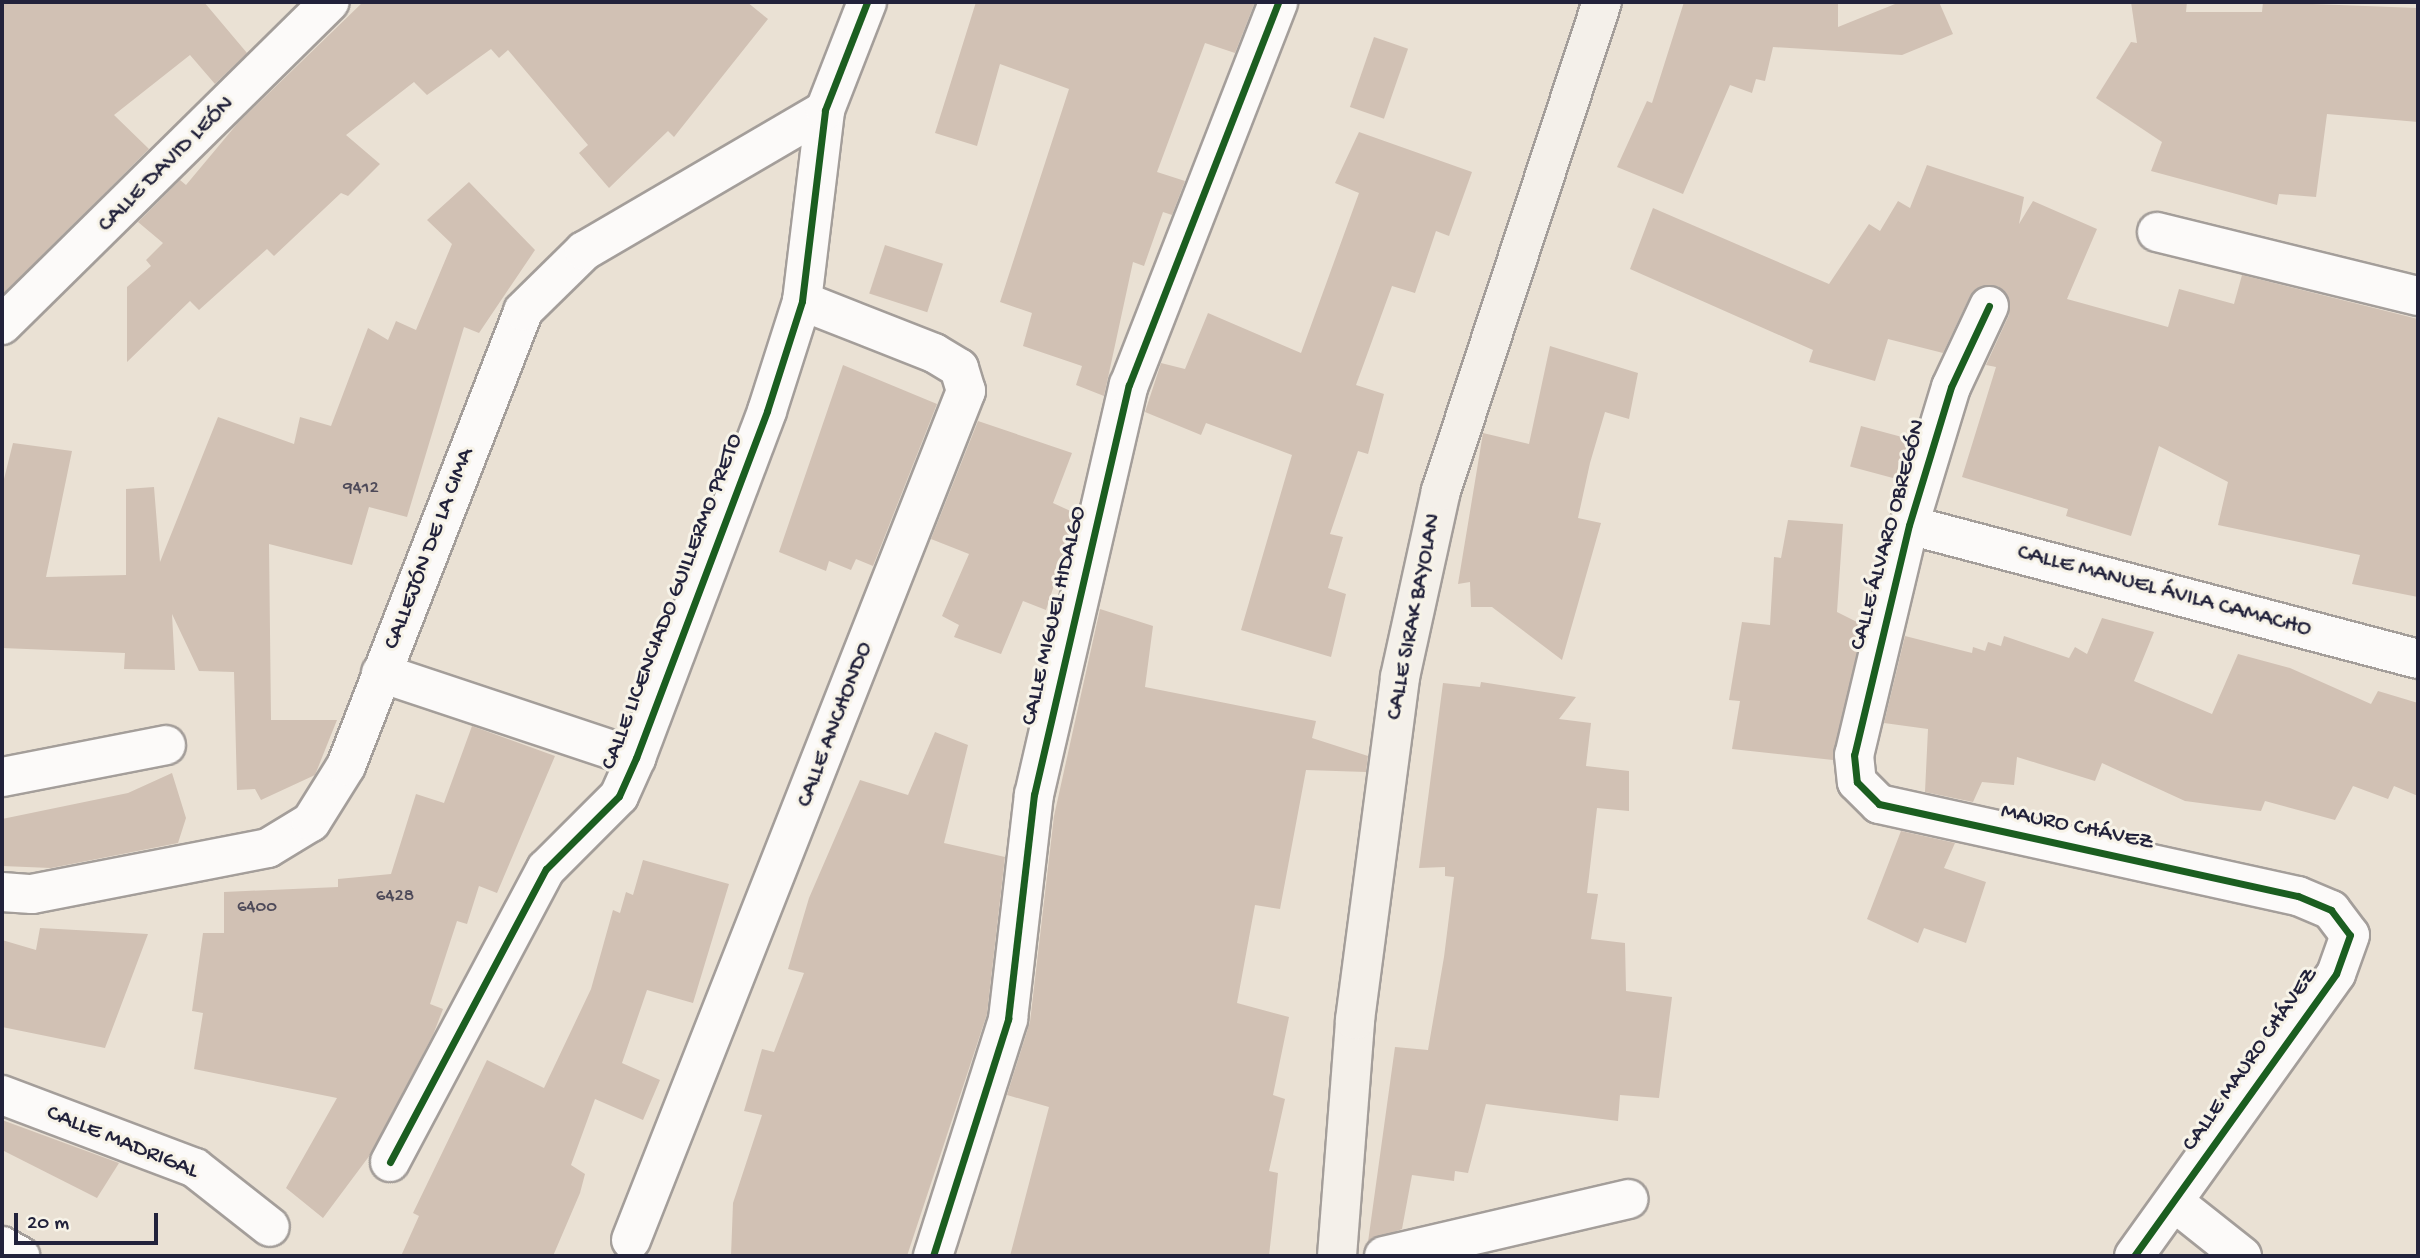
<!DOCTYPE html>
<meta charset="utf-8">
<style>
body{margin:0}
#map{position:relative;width:2420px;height:1258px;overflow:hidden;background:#eae1d4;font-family:"Gochi Hand",sans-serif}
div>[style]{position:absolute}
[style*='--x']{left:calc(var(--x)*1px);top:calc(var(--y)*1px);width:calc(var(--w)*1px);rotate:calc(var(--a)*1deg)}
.building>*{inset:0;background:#d1c1b4;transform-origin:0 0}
.roads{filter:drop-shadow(2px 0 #a49e9a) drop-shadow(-2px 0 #a49e9a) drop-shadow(0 2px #a49e9a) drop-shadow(0 -2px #a49e9a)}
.minor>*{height:38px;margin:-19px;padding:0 19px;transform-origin:19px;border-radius:19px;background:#fcfaf9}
.secondary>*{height:38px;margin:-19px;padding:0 19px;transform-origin:19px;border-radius:19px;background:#f4f0ea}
.cycleway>*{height:7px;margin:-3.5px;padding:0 3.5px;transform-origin:3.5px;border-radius:3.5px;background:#1b5e20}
span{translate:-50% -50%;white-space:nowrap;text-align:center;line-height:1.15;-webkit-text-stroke:6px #f7f3e8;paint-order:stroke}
.number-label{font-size:19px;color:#4e4a59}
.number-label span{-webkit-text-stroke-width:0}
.street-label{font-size:23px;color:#22223b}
.frame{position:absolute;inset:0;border:4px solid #22223b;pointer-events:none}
.scale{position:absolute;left:14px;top:1213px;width:144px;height:32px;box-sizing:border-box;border:4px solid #22223b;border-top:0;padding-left:9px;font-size:21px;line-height:24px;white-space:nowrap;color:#22223b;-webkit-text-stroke:5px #f7f3e8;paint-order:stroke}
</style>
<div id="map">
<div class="building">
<div style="clip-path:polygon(2px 2px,204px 2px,247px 53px,215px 84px,190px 55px,114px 115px,149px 149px,2px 295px)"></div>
<div style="clip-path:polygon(363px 2px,747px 2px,768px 19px,674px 137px,668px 131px,609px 188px,579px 153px,588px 145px,508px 50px,499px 58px,491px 49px,427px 95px,414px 82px,346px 135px,380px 164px,348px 196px,341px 193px,274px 256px,267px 249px,199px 310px,190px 301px,127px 362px,127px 287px,151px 266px,146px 260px,163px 243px,138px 222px,180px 180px,186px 185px,237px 124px)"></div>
<div style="clip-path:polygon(976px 2px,1255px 2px,1235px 53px,1205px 43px,1157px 172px,1185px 181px,1172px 215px,1163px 212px,1144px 266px,1133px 262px,1104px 396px,1076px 385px,1082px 366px,1023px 346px,1032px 313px,1000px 302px,1069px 89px,1000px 64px,977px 146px,935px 133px)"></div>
<div style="clip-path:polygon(1684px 2px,1838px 2px,1838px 27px,1900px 2px,1939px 2px,1953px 34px,1902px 55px,1773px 47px,1765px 81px,1756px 79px,1752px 93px,1730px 85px,1683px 194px,1617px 167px,1647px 101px,1652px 103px)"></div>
<div style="clip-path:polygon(2131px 2px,2187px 2px,2186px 12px,2262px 12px,2263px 2px,2418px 8px,2418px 122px,2327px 114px,2316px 197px,2279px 194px,2277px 205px,2151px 171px,2162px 142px,2096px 98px,2131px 42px,2137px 43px)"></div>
<div style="left:1374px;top:37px;width:36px;height:74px;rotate:19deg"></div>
<div style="clip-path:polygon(1359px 132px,1472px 172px,1449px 236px,1436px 231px,1415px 293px,1392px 286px,1356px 385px,1384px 394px,1368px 454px,1358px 451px,1330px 534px,1343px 537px,1328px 588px,1346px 594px,1331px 657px,1241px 630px,1292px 455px,1206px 423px,1201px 435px,1145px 412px,1161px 363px,1185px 369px,1208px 313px,1301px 353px,1359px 193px,1335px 183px)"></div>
<div style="clip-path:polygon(1927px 165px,2024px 197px,2019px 224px,2033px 201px,2097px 229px,2067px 299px,2168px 327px,2179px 289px,2234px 304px,2242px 275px,2418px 319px,2418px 597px,2352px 584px,2360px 555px,2218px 525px,2228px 482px,2159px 446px,2131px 536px,2066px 516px,2068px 509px,1962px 477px,1996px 367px,1986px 365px,2009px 315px,2007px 294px,1998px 286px,1977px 288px,1970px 296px,1943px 353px,1888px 339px,1875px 381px,1809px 362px,1813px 350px,1630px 269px,1653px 208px,1829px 284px,1869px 224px,1880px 231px,1898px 201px,1910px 208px)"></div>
<div style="clip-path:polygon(469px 182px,535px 250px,479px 333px,464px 327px,407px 517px,369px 507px,352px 565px,269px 544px,271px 720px,337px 720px,315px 775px,261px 800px,255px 789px,237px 790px,234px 672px,199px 671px,172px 614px,175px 670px,124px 669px,125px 653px,2px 648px,2px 487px,13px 443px,72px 451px,46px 577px,126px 575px,126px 489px,154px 487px,160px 562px,218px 417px,294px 444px,300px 417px,331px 426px,368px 328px,388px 340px,396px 321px,416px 330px,452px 244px,427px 220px)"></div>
<div style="left:885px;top:245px;width:61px;height:51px;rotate:18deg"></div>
<div style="clip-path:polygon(1550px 346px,1638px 373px,1629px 419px,1605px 412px,1590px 463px,1578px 518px,1601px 523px,1562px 660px,1492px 607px,1471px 607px,1470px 582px,1458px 584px,1483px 433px,1529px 444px)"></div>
<div style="clip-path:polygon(843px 365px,937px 404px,873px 566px,856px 559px,851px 570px,829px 561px,826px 571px,779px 552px)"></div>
<div style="clip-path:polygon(978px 421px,1072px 453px,1053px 503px,1077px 514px,1046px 610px,1023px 601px,1001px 654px,954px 637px,959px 625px,942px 616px,969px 554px,931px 539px)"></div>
<div style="left:1861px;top:426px;width:53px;height:42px;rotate:15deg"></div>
<div style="clip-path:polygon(1788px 520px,1843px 524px,1837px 612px,1863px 625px,1833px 760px,1732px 749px,1740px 701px,1729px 700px,1742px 622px,1770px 625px,1774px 557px,1781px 558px)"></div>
<div style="clip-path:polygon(1100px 609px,1153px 626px,1145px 687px,1316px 721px,1312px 738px,1368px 756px,1366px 772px,1306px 770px,1280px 909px,1255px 905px,1237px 1003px,1289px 1017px,1273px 1095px,1285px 1099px,1269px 1171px,1278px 1173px,1269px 1256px,1010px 1256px,1049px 1107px,1007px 1095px,1030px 1022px,1054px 816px)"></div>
<div style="clip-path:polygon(2102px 618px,2154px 632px,2134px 681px,2212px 714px,2238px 654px,2290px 668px,2371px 704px,2378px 691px,2418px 703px,2418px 796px,2394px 786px,2388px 799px,2353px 786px,2335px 820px,2265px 801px,2261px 811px,2185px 801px,2102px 763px,2095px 781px,2017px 757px,2014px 785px,1982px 782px,1973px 802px,1925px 792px,1928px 729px,1884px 723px,1905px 636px,1972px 653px,1973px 647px,1985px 651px,1988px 642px,2001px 646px,2004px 636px,2069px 658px,2075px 647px,2087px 654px)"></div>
<div style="clip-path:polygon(1481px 682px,1576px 697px,1559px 719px,1591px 723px,1586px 766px,1629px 771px,1629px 811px,1597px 808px,1587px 893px,1598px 894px,1591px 939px,1625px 943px,1626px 991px,1672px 997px,1659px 1098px,1620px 1095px,1618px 1121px,1486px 1104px,1468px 1173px,1455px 1171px,1454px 1181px,1412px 1175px,1402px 1229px,1368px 1242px,1395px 1047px,1428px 1050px,1444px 957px,1454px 877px,1445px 876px,1445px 867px,1419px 868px,1443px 683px,1480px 687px)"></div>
<div style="clip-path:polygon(472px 726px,555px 756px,497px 893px,479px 886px,467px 924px,457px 921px,430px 1004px,443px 1009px,433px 1035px,370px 1155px,323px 1218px,286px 1188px,337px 1098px,194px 1069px,203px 1013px,192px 1011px,203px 933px,224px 933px,224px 892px,338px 887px,338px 879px,391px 874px,416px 794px,444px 803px)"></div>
<div style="clip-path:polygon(935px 732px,968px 745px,944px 843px,1005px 857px,987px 1014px,907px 1256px,731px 1256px,733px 1203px,762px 1115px,744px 1111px,762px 1049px,774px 1052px,804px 973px,788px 969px,809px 898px,860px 780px,908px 795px)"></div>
<div style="clip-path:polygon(172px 773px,186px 818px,178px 843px,51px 868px,2px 866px,2px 819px,128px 793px)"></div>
<div style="clip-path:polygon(1901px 831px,1955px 843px,1944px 868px,1986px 882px,1966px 943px,1924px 928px,1918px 943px,1867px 919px)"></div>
<div style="clip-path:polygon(643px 860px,729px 884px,693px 1003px,647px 990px,622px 1063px,660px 1080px,643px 1120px,595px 1099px,571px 1165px,585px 1174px,580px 1193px,553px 1256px,401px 1256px,419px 1216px,413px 1213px,487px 1060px,544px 1088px,591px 989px,613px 910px,620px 913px,626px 892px,633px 895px)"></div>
<div style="clip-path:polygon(40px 928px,148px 934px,105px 1048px,2px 1027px,2px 940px,36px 950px)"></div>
<div style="clip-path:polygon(2px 1120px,119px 1163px,97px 1198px,2px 1150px)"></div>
</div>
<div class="roads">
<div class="minor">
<div style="--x:2157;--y:232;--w:269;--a:13.8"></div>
<div style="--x:1989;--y:306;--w:89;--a:115.1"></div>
<div style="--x:1951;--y:387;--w:144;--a:106.9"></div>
<div style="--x:1909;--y:525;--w:236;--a:103.4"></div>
<div style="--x:1854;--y:755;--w:27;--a:84"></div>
<div style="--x:1857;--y:782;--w:31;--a:45"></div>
<div style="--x:1879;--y:804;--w:429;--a:12.4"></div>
<div style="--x:2298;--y:896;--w:36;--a:23"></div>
<div style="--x:2331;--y:910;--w:31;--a:53"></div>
<div style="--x:2350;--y:935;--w:41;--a:109.7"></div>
<div style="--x:2336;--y:974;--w:347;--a:125.6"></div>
<div style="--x:2;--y:325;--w:460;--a:-44.6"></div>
<div style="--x:1909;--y:525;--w:526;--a:14.75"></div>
<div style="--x:381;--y:673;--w:269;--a:18.4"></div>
<div style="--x:2;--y:777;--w:167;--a:-11"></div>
<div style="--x:2;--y:892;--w:30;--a:4"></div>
<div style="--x:32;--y:894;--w:240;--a:-11"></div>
<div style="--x:268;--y:848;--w:50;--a:-31.2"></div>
<div style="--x:311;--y:822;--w:66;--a:-58"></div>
<div style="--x:346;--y:766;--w:488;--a:-68.7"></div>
<div style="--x:523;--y:311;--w:86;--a:-44.5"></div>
<div style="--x:584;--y:251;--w:279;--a:-30.3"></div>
<div style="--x:2;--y:1095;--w:206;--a:20.7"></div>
<div style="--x:195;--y:1168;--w:95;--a:38.2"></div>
<div style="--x:390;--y:1162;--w:332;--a:-62"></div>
<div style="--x:546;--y:869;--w:103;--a:-45"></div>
<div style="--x:619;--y:796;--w:42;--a:-65.9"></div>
<div style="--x:636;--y:758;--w:371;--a:-69.3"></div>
<div style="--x:767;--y:411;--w:115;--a:-72.3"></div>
<div style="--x:802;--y:301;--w:192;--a:-83.1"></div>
<div style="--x:825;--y:110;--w:116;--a:-68.7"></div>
<div style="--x:2174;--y:1202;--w:87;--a:38.5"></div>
<div style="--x:631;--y:1240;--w:913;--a:-68.47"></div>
<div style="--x:966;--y:391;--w:24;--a:-107"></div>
<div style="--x:959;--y:368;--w:29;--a:-149"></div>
<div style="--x:934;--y:353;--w:142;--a:-158.5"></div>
<div style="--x:2;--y:1246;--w:21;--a:29"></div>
<div style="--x:933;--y:1256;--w:249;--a:-72.4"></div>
<div style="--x:1008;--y:1019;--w:226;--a:-83.4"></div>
<div style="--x:1034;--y:795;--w:421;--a:-77"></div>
<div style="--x:1129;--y:385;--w:411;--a:-68.7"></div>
<div style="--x:1384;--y:1256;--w:251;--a:-13.1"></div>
</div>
<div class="secondary">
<div style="--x:1337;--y:1256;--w:237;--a:-85.6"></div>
<div style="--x:1355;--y:1020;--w:346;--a:-82.5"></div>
<div style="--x:1400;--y:677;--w:190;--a:-77.6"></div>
<div style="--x:1441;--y:491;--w:515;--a:-71.78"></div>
</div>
</div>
<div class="cycleway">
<div style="--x:1989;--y:306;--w:89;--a:115.1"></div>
<div style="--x:1951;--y:387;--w:144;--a:106.9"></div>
<div style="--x:1909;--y:525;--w:236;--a:103.4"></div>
<div style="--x:1854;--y:755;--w:27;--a:84"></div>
<div style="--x:1857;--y:782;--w:31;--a:45"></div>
<div style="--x:1879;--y:804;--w:429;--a:12.4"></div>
<div style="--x:2298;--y:896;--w:36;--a:23"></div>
<div style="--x:2331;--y:910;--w:31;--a:53"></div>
<div style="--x:2350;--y:935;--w:41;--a:109.7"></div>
<div style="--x:2336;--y:974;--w:347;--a:125.6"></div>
<div style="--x:390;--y:1162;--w:332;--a:-62"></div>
<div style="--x:546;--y:869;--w:103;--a:-45"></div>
<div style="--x:619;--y:796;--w:42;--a:-65.9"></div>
<div style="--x:636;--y:758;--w:371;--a:-69.3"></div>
<div style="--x:767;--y:411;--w:115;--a:-72.3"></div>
<div style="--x:802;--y:301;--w:192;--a:-83.1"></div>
<div style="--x:825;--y:110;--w:116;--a:-68.7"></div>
<div style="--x:933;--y:1256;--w:249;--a:-72.4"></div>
<div style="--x:1008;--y:1019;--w:226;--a:-83.4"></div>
<div style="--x:1034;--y:795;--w:421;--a:-77"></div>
<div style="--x:1129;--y:385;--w:411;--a:-68.7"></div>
</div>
<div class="number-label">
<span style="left:361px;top:489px">9412</span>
<span style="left:395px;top:897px">6428</span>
<span style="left:257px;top:908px">6400</span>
</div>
<div class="street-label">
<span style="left:167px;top:165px;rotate:-45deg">CALLE DAVID LEÓN</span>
<span style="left:1889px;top:535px;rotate:-75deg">CALLE ÁLVARO OBREGÓN</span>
<span style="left:430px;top:549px;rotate:-69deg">CALLEJÓN DE LA CIMA</span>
<span style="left:2164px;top:592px;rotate:15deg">CALLE MANUEL ÁVILA CAMACHO</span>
<span style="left:673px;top:602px;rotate:-69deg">CALLE LICENCIADO GUILLERMO PRETO</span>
<span style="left:1055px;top:616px;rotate:-77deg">CALLE MIGUEL HIDALGO</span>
<span style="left:1415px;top:617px;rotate:-79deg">CALLE SIRAK BAYOLAN</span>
<span style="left:836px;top:725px;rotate:-69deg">CALLE ANCHONDO</span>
<span style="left:2077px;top:828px;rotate:12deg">MAURO CHÁVEZ</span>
<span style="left:2251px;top:1060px;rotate:-55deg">CALLE MAURO CHÁVEZ</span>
<span style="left:122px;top:1143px;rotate:22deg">CALLE MADRIGAL</span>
</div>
<div class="frame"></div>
<div class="scale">20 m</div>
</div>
